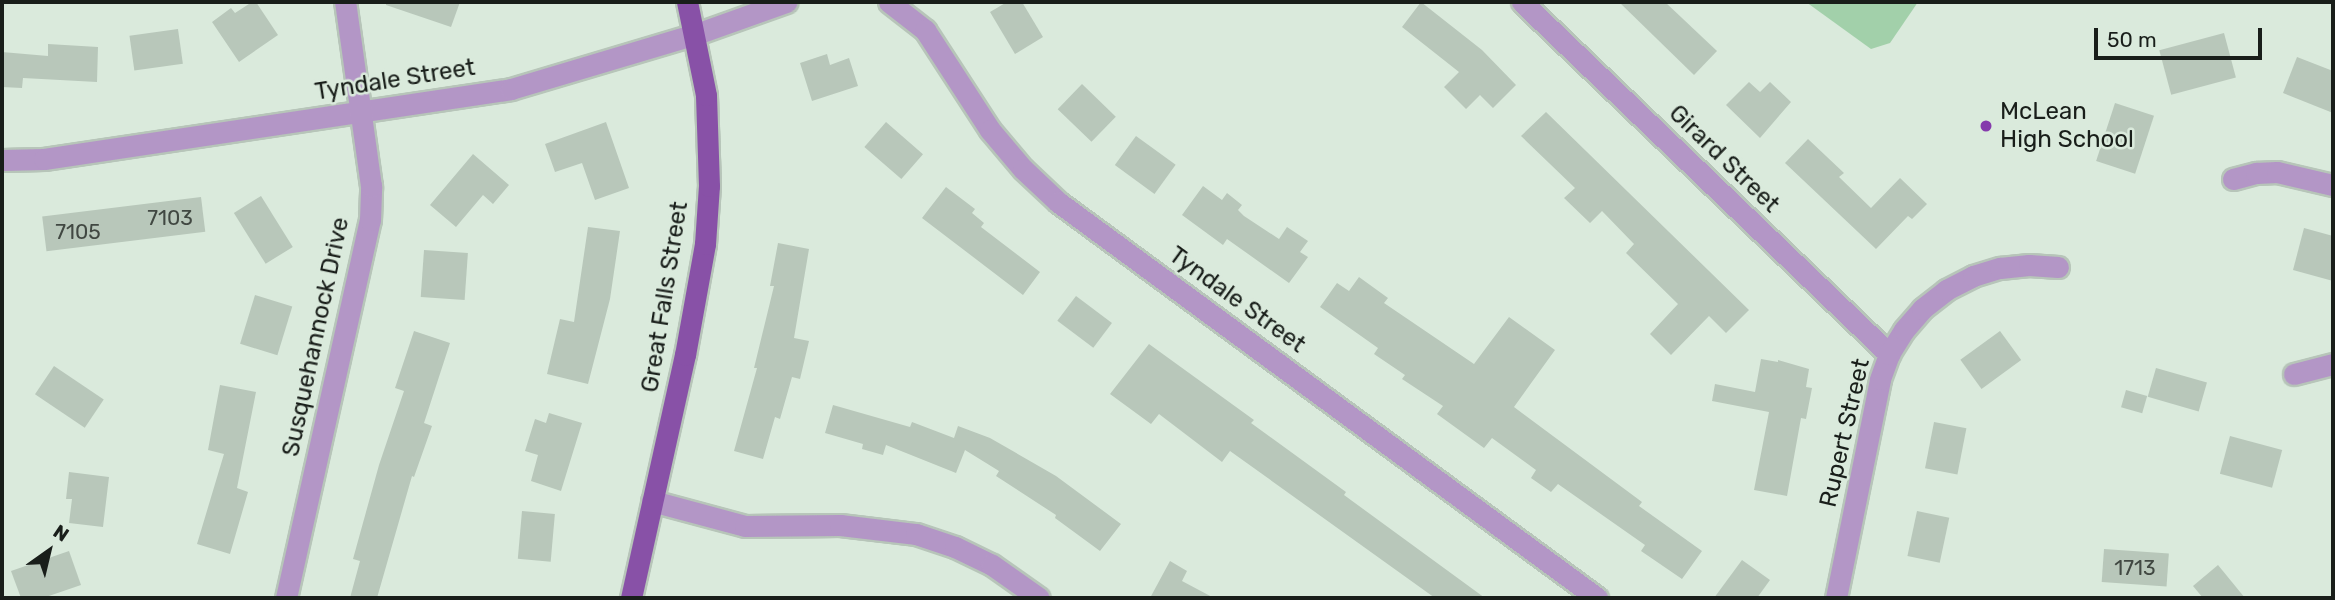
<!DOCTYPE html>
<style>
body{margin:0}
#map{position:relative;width:2335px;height:600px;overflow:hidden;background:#daeadc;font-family:Rubik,sans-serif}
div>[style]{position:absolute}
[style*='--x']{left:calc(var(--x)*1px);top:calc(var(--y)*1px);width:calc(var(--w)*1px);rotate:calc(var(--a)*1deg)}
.green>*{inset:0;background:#a2d0aa}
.building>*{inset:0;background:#b8c7ba;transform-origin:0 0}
.roads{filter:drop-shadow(2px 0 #b7c5b9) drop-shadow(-2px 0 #b7c5b9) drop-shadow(0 2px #b7c5b9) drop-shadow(0 -2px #b7c5b9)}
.minor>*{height:21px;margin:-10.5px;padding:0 10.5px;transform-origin:10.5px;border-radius:10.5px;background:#b396c6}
.major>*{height:21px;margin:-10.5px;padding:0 10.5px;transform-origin:10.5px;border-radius:10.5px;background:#8851a7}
.dots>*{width:19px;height:19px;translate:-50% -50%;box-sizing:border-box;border:4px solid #daeadc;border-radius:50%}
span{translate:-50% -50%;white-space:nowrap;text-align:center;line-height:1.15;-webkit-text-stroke:5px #daeadc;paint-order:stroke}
.number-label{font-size:21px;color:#414842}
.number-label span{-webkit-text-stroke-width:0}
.street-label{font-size:24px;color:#191e1a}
.poi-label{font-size:24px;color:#191e1a}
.left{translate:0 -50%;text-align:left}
.frame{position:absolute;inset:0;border:4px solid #191e1a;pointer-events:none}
.north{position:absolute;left:14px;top:516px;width:70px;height:70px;-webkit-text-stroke:5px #daeadc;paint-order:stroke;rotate:34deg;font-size:19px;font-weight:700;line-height:28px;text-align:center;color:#191e1a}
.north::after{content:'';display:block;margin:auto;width:24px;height:32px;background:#191e1a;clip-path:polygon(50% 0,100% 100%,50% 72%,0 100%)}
.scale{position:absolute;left:2094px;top:28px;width:168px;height:32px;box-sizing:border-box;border:4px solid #191e1a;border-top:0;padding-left:9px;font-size:21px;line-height:24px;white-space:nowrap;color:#191e1a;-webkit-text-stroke:5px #daeadc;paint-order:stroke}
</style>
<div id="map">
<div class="green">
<div style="clip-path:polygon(1806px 2px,1918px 2px,1890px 43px,1871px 49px)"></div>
</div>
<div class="building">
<div style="clip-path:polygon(252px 2px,256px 2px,278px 35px,239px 62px,212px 22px,231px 8px,235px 13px)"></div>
<div style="clip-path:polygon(386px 2px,460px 2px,451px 27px,386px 5px)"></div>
<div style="clip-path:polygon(1007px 2px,1022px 2px,1043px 37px,1015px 54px,990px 12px)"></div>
<div style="clip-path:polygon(1421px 2px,1482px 50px,1516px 85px,1493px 108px,1480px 95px,1466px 109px,1444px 87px,1459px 72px,1402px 27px)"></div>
<div style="clip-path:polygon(1619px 2px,1665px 2px,1717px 51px,1694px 75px)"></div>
<div style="left:178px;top:29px;width:35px;height:49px;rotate:82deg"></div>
<div style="left:2224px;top:33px;width:46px;height:67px;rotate:75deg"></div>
<div style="clip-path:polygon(48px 44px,98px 47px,97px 82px,23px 78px,22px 88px,2px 87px,2px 52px,48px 56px)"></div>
<div style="clip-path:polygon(827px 54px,830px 65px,849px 58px,858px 86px,812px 101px,800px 63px)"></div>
<div style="clip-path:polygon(2297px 57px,2333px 71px,2333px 113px,2283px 93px)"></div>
<div style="clip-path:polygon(1749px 82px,1760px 92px,1770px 82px,1791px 102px,1760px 138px,1726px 105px)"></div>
<div style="left:1082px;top:84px;width:47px;height:35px;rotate:44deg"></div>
<div style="left:2115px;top:103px;width:41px;height:61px;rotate:18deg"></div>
<div style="clip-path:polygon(1546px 112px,1749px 310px,1726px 333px,1709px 316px,1671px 355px,1650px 334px,1678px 304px,1626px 253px,1634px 244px,1602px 211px,1590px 223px,1564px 198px,1575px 188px,1521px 136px)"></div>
<div style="clip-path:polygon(606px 122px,629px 188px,595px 200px,582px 163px,555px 172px,545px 144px)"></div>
<div style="left:886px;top:122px;width:49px;height:33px;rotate:41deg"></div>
<div style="left:1136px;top:136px;width:49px;height:36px;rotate:36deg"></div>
<div style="clip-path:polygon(1808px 139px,1844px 173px,1839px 177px,1871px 208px,1900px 178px,1927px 204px,1912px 219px,1908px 216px,1876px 249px,1785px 163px)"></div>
<div style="clip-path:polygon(473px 154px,509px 185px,493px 204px,483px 195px,456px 227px,430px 205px)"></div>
<div style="clip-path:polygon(1203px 186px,1222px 200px,1227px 193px,1242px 205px,1238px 210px,1244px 216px,1279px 239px,1287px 227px,1308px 241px,1300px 252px,1308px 257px,1289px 283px,1227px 239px,1223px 245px,1182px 215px)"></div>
<div style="clip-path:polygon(946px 187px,975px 209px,972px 213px,984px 223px,981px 227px,1040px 272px,1023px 295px,922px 218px)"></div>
<div style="left:261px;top:196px;width:60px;height:32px;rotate:58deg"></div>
<div style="left:201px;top:197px;width:35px;height:160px;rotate:83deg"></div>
<div style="clip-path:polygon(588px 227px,620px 231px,610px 299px,588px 384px,547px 374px,560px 319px,574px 322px)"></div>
<div style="clip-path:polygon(2304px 228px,2333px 236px,2333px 281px,2293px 270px)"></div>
<div style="clip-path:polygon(778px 243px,809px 249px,794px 338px,809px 341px,800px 379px,792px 377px,780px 419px,775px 417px,763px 459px,734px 451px,757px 368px,754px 368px,774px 286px,770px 286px)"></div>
<div style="left:424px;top:250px;width:44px;height:47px;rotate:4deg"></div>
<div style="clip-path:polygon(1359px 277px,1388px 298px,1384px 303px,1474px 364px,1509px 317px,1555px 350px,1514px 407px,1642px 502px,1639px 506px,1702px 551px,1682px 579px,1641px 551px,1645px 545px,1558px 484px,1551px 492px,1531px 478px,1536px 470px,1492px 438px,1484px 448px,1437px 414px,1443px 406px,1402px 379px,1405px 375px,1374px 354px,1378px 348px,1320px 307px,1337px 283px,1349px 291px)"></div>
<div style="left:255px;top:295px;width:39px;height:51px;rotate:17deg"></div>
<div style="left:1076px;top:296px;width:45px;height:31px;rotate:37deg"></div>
<div style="clip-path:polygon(414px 331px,450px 343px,424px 423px,432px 426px,414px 477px,412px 476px,377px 598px,350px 598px,360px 561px,353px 559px,379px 465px,404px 391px,395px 388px)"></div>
<div style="left:2000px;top:331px;width:36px;height:49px;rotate:54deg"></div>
<div style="clip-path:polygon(1149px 344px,1254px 420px,1251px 423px,1346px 492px,1344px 495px,1485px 598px,1435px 598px,1230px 451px,1222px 462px,1159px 414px,1151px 424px,1110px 394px)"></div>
<div style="clip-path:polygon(1761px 359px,1778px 362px,1778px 360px,1809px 369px,1806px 387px,1812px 388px,1806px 419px,1801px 418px,1787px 496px,1754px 490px,1769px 412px,1712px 401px,1715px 384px,1755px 392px)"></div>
<div style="left:54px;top:366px;width:60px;height:34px;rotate:34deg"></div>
<div style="left:2156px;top:368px;width:53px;height:30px;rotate:16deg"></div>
<div style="clip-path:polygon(220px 385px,256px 392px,237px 488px,248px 492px,230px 554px,197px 544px,224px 454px,208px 450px)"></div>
<div style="left:2126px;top:390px;width:22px;height:18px;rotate:16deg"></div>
<div style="clip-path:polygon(833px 405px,910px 427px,912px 422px,954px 438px,958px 426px,990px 438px,1056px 476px,1121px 524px,1100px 551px,1055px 518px,1056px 515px,996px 476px,999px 471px,965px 450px,956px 473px,886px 445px,883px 455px,862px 449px,863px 444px,825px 433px)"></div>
<div style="clip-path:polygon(549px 413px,582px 423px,561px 491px,531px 481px,538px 455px,525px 451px,535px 419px,546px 423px)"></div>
<div style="left:1934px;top:422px;width:33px;height:47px;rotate:11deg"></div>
<div style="left:2230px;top:436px;width:54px;height:39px;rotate:15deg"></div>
<div style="clip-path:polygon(69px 472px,109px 477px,103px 527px,69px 523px,72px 499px,66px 499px)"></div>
<div style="left:522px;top:511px;width:33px;height:48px;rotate:5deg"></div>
<div style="left:1917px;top:511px;width:33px;height:46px;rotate:12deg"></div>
<div style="left:2104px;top:549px;width:65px;height:33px;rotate:4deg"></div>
<div style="clip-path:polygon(69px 551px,81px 585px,43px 598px,21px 598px,11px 571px)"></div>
<div style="clip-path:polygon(1742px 560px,1770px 580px,1757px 598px,1714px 598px)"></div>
<div style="clip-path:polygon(1170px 561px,1187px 571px,1182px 581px,1214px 598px,1150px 598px)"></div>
<div style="clip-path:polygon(2218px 565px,2245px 598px,2203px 598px,2193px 586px)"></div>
</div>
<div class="roads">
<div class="minor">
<div style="--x:889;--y:2;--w:46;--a:37.9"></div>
<div style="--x:925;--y:30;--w:119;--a:57"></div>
<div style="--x:990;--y:130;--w:51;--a:49.8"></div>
<div style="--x:1023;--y:169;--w:48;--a:43.3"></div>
<div style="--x:1058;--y:202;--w:669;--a:36.3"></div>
<div style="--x:1522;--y:2;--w:509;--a:43.8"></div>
<div style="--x:2;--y:160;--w:42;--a:-1.4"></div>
<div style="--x:44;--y:159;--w:472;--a:-8.5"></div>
<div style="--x:511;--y:89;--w:193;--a:-16.6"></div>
<div style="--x:696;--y:34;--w:96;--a:-19.6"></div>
<div style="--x:2233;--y:179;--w:24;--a:-15"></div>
<div style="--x:2256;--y:173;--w:21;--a:-3"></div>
<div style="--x:2277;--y:172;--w:57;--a:13.1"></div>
<div style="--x:2294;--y:374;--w:40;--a:-14.4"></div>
<div style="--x:652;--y:501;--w:96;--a:15"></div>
<div style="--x:745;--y:526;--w:95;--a:-0.6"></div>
<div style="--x:840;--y:525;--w:77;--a:6.8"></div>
<div style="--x:916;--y:534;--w:41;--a:18.4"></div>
<div style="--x:955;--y:547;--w:41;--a:25.9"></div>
<div style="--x:992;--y:565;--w:57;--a:35.1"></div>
<div style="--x:286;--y:598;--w:387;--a:-77.5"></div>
<div style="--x:370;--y:220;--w:34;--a:-88"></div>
<div style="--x:371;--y:186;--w:186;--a:-98"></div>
<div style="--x:1836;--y:598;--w:223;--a:-78.6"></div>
<div style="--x:1880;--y:379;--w:27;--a:-70"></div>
<div style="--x:1889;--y:354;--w:28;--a:-58"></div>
<div style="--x:1904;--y:330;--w:28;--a:-49"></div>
<div style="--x:1922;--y:309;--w:31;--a:-38"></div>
<div style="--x:1946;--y:290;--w:30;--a:-27"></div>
<div style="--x:1973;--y:276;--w:28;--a:-17"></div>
<div style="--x:2000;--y:268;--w:29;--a:-6"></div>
<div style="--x:2029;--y:265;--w:29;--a:4"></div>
</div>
<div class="major">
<div style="--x:631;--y:598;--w:249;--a:-77.5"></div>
<div style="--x:685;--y:355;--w:113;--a:-79.8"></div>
<div style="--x:705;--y:244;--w:58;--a:-86.1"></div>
<div style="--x:709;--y:186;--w:91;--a:-91.9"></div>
<div style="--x:706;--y:95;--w:95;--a:-101.5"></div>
</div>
</div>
<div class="dots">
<div style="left:1986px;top:126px;background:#853bac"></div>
</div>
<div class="number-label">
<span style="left:170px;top:218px">7103</span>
<span style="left:78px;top:232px">7105</span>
<span style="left:2135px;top:568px">1713</span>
</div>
<div class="street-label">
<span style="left:395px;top:80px;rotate:-9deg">Tyndale Street</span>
<span style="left:1724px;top:159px;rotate:44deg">Girard Street</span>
<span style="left:665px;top:297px;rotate:-81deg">Great Falls Street</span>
<span style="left:1237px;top:300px;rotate:36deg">Tyndale Street</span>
<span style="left:316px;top:337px;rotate:-78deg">Susquehannock Drive</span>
<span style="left:1845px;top:433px;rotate:-77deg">Rupert Street</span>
</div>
<div class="poi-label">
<span class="left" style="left:2000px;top:126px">McLean<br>High School</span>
</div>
<div class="frame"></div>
<div class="north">N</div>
<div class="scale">50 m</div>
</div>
